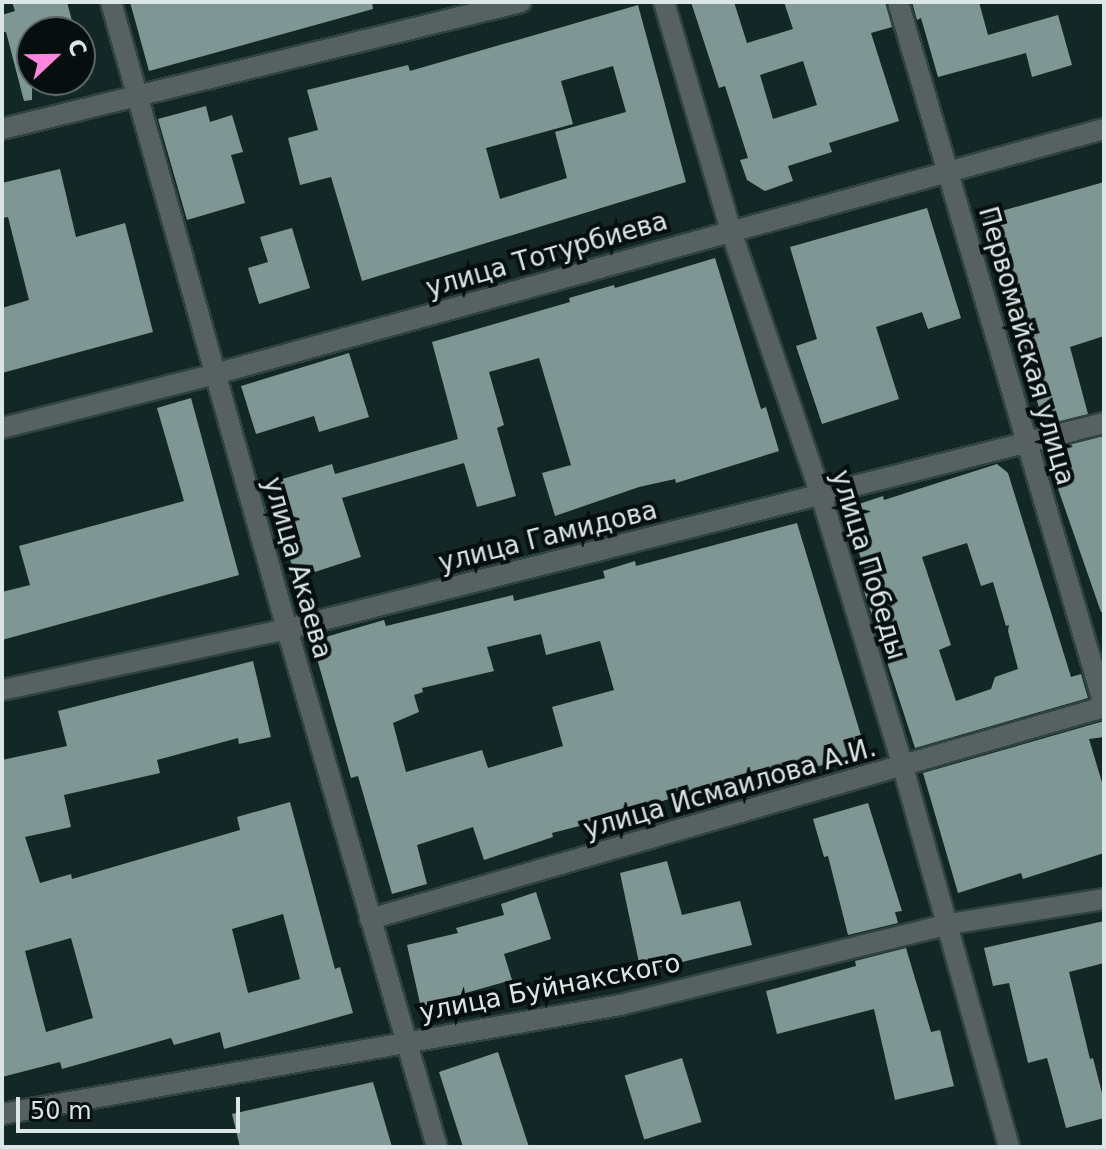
<!DOCTYPE html>
<meta charset="utf-8">
<style>
body{margin:0}
#map{position:relative;width:1106px;height:1149px;overflow:hidden;background:#132826;font-family:"DejaVu Sans",sans-serif}
div>[style]{position:absolute}
[style*='--x']{left:calc(var(--x)*1px);top:calc(var(--y)*1px);width:calc(var(--w)*1px);rotate:calc(var(--a)*1deg)}
.building>*{inset:0;background:#7f9794;transform-origin:0 0}
.roads{filter:drop-shadow(2px 0 #2f4341) drop-shadow(-2px 0 #2f4341) drop-shadow(0 2px #2f4341) drop-shadow(0 -2px #2f4341)}
.minor>*{height:20px;margin:-10px;padding:0 10px;transform-origin:10px;border-radius:10px;background:#576160}
span{translate:-50% -50%;white-space:nowrap;text-align:center;line-height:1.15;-webkit-text-stroke:8px #070f0e;paint-order:stroke}
.street-label{font-size:26px;color:#dae7e5}
.frame{position:absolute;inset:0;border:4px solid #dae7e5;pointer-events:none}
.north{position:absolute;left:16px;top:16px;width:80px;height:80px;box-sizing:border-box;background:#070f0e;border:2px solid #5b6564;border-radius:50%;rotate:68deg;font-size:22px;font-weight:700;line-height:32px;text-align:center;color:#dae7e5}
.north::after{content:'';display:block;margin:auto;width:28px;height:36px;background:#ff85df;clip-path:polygon(50% 0,100% 100%,50% 72%,0 100%)}
.scale{position:absolute;left:16px;top:1097px;width:224px;height:36px;box-sizing:border-box;border:4px solid #dae7e5;border-top:0;padding-left:10px;font-size:24px;line-height:28px;white-space:nowrap;color:#dae7e5;-webkit-text-stroke:6px #070f0e;paint-order:stroke}
</style>
<div id="map">
<div class="building">
<div style="clip-path:polygon(12px 2px,67px 2px,75px 32px,32px 32px,32px 100px,24px 101px,6px 32px,2px 32px,2px 15px,15px 11px)"></div>
<div style="clip-path:polygon(130px 2px,372px 2px,373px 9px,149px 71px)"></div>
<div style="clip-path:polygon(evenodd,691px 2px,734px 2px,747px 43px,793px 29px,784px 2px,885px 2px,892px 27px,871px 33px,899px 121px,829px 143px,832px 152px,788px 166px,793px 181px,765px 191px,747px 180px,740px 160px,748px 158px,725px 86px,719px 88px,691px 2px,803px 61px,817px 105px,773px 119px,760px 75px,803px 61px)"></div>
<div style="clip-path:polygon(912px 2px,979px 2px,988px 35px,1058px 15px,1072px 65px,1032px 77px,1026px 53px,938px 77px,921px 18px,917px 20px)"></div>
<div style="clip-path:polygon(evenodd,638px 5px,686px 182px,362px 281px,331px 177px,300px 185px,288px 138px,318px 130px,307px 90px,408px 65px,410px 71px,638px 5px,613px 66px,626px 112px,555px 132px,567px 178px,500px 199px,486px 148px,573px 124px,561px 81px,613px 66px)"></div>
<div style="clip-path:polygon(206px 106px,210px 122px,232px 115px,243px 152px,231px 155px,245px 203px,187px 220px,158px 119px)"></div>
<div style="clip-path:polygon(60px 169px,76px 237px,125px 223px,153px 332px,2px 373px,2px 308px,29px 300px,8px 217px,2px 218px,2px 183px)"></div>
<div style="clip-path:polygon(1104px 182px,1104px 336px,1070px 347px,1088px 414px,1044px 425px,984px 216px)"></div>
<div style="clip-path:polygon(927px 208px,961px 318px,928px 329px,922px 312px,876px 327px,899px 399px,822px 424px,796px 346px,817px 339px,790px 247px)"></div>
<div style="clip-path:polygon(292px 228px,310px 288px,259px 304px,248px 268px,268px 262px,260px 237px)"></div>
<div style="clip-path:polygon(715px 258px,761px 409px,766px 407px,779px 451px,676px 483px,675px 479px,639px 487px,555px 516px,542px 473px,571px 465px,539px 358px,489px 372px,504px 425px,497px 428px,516px 496px,477px 507px,464px 463px,342px 498px,361px 557px,296px 578px,266px 484px,332px 464px,335px 474px,458px 439px,432px 342px,570px 302px,569px 298px,614px 285px,615px 288px)"></div>
<div style="clip-path:polygon(349px 353px,369px 417px,319px 432px,314px 416px,256px 434px,241px 386px)"></div>
<div style="clip-path:polygon(191px 398px,239px 575px,2px 640px,2px 592px,30px 585px,19px 546px,184px 501px,157px 408px)"></div>
<div style="clip-path:polygon(1104px 436px,1104px 612px,1101px 612px,1055px 480px,1049px 450px)"></div>
<div style="clip-path:polygon(evenodd,997px 464px,1008px 473px,1071px 677px,1081px 674px,1088px 698px,915px 748px,863px 588px,870px 585px,844px 509px,883px 496px,884px 500px,997px 464px,967px 543px,981px 586px,993px 582px,1006px 626px,1009px 625px,1008px 631px,1018px 669px,995px 677px,991px 689px,956px 701px,939px 650px,951px 645px,922px 557px,967px 543px)"></div>
<div style="clip-path:polygon(evenodd,797px 523px,866px 752px,733px 792px,729px 780px,656px 803px,657px 806px,552px 833px,553px 837px,484px 860px,473px 827px,417px 845px,427px 884px,392px 894px,358px 776px,351px 778px,312px 641px,384px 620px,386px 626px,513px 595px,514px 601px,605px 578px,603px 571px,635px 561px,636px 566px,797px 523px,541px 634px,546px 655px,600px 641px,614px 690px,552px 707px,563px 746px,488px 768px,482px 750px,406px 772px,393px 723px,419px 712px,414px 695px,423px 692px,422px 688px,494px 671px,487px 647px,541px 634px)"></div>
<div style="clip-path:polygon(evenodd,253px 661px,271px 737px,239px 744px,238px 738px,157px 760px,160px 773px,64px 795px,71px 827px,25px 837px,40px 883px,71px 874px,72px 879px,240px 830px,237px 817px,290px 802px,335px 969px,340px 967px,353px 1013px,224px 1049px,220px 1032px,174px 1045px,171px 1038px,62px 1069px,60px 1062px,2px 1077px,2px 760px,67px 746px,58px 711px,253px 661px,283px 914px,300px 979px,248px 993px,232px 929px,283px 914px,253px 661px,71px 938px,93px 1018px,46px 1032px,25px 951px,71px 938px)"></div>
<div style="clip-path:polygon(1104px 721px,1104px 737px,1089px 739px,1104px 789px,1104px 853px,1023px 879px,1021px 873px,958px 893px,923px 773px)"></div>
<div style="clip-path:polygon(868px 803px,902px 911px,895px 912px,898px 923px,848px 935px,828px 856px,824px 857px,813px 819px)"></div>
<div style="clip-path:polygon(667px 861px,682px 915px,740px 901px,752px 945px,641px 972px,620px 873px)"></div>
<div style="clip-path:polygon(536px 892px,551px 939px,504px 954px,512px 980px,462px 994px,462px 998px,421px 1008px,407px 945px,458px 933px,456px 928px,504px 915px,501px 904px)"></div>
<div style="clip-path:polygon(1104px 921px,1104px 963px,1069px 972px,1090px 1059px,1093px 1058px,1104px 1101px,1104px 1118px,1066px 1128px,1047px 1058px,1028px 1063px,1009px 983px,993px 986px,984px 948px)"></div>
<div style="clip-path:polygon(906px 948px,931px 1032px,940px 1030px,954px 1086px,895px 1100px,874px 1009px,777px 1034px,766px 991px,856px 966px,855px 961px)"></div>
<div style="clip-path:polygon(498px 1052px,529px 1147px,463px 1147px,439px 1072px)"></div>
<div style="left:682px;top:1058px;width:67px;height:60px;rotate:73deg"></div>
<div style="clip-path:polygon(373px 1082px,392px 1147px,240px 1147px,232px 1114px)"></div>
</div>
<div class="roads">
<div class="minor">
<div style="--x:111;--y:2;--w:651;--a:74.32"></div>
<div style="--x:287;--y:629;--w:539;--a:73.85"></div>
<div style="--x:664;--y:2;--w:239;--a:73.7"></div>
<div style="--x:731;--y:231;--w:279;--a:71.2"></div>
<div style="--x:821;--y:495;--w:284;--a:73.2"></div>
<div style="--x:903;--y:767;--w:395;--a:74.4"></div>
<div style="--x:898;--y:2;--w:733;--a:73.67"></div>
<div style="--x:2;--y:129;--w:534;--a:-13.75"></div>
<div style="--x:2;--y:428;--w:220;--a:-14.2"></div>
<div style="--x:215;--y:374;--w:922;--a:-15.41"></div>
<div style="--x:2;--y:690;--w:291;--a:-12.1"></div>
<div style="--x:287;--y:629;--w:843;--a:-14.15"></div>
<div style="--x:370;--y:919;--w:764;--a:-16.11"></div>
<div style="--x:2;--y:1114;--w:628;--a:-10"></div>
<div style="--x:620;--y:1005;--w:339;--a:-13.8"></div>
<div style="--x:949;--y:924;--w:157;--a:-9.2"></div>
</div>
</div>
<div class="street-label">
<span style="left:547px;top:255px;rotate:-16deg">улица Тотурбиева</span>
<span style="left:1026px;top:346px;rotate:74deg">Первомайская улица</span>
<span style="left:548px;top:537px;rotate:-14deg">улица Гамидова</span>
<span style="left:868px;top:565px;rotate:73deg">улица Победы</span>
<span style="left:297px;top:568px;rotate:74deg">улица Акаева</span>
<span style="left:730px;top:789px;rotate:-16deg">улица Исмаилова А.И.</span>
<span style="left:550px;top:988px;rotate:-11deg">улица Буйнакского</span>
</div>
<div class="frame"></div>
<div class="north">С</div>
<div class="scale">50 m</div>
</div>
